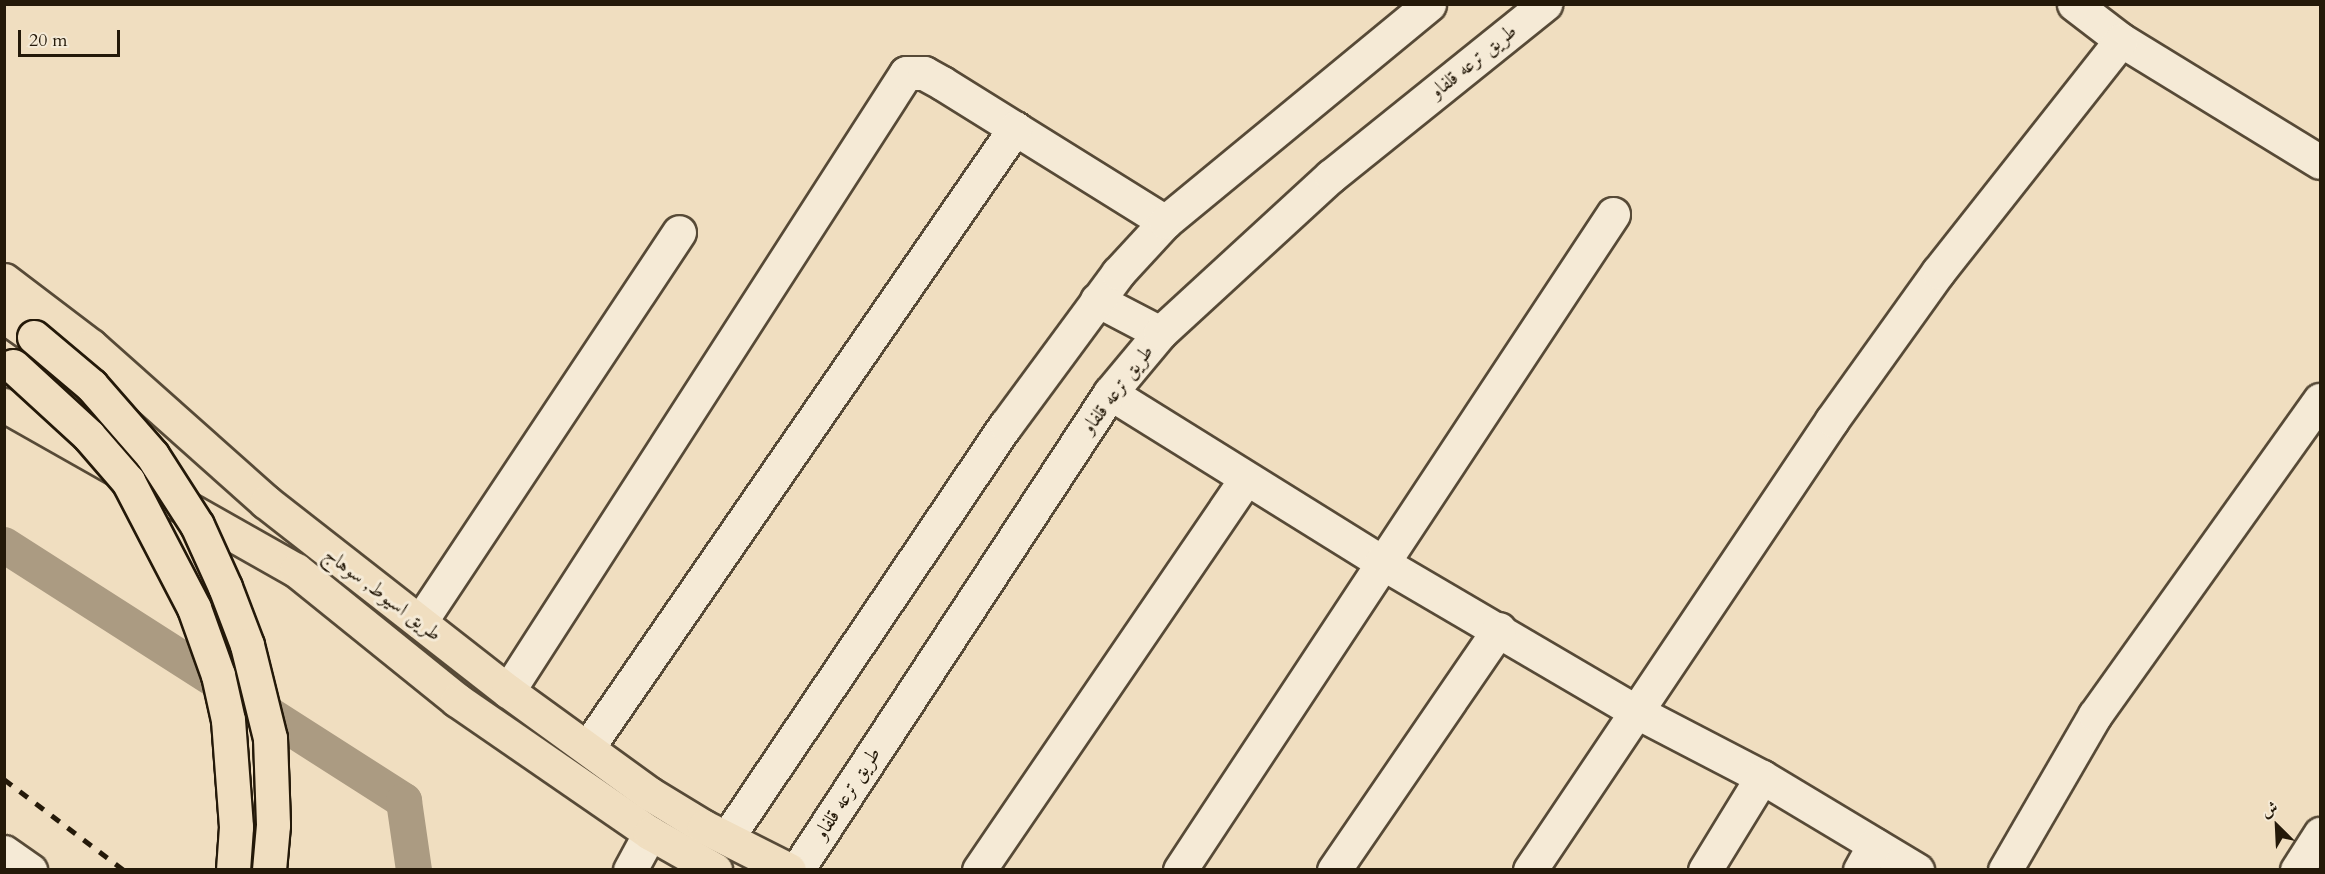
<!DOCTYPE html>
<meta charset="utf-8">
<style>
body{margin:0}
#map{position:relative;width:2325px;height:874px;overflow:hidden;background:#f0dec0;font-family:Cardo,Amiri,serif}
div>[style]{position:absolute}
[style*='--x']{left:calc(var(--x)*1px);top:calc(var(--y)*1px);width:calc(var(--w)*1px);rotate:calc(var(--a)*1deg)}
.canal>*{height:36px;margin:-18px;padding:0 18px;transform-origin:18px;border-radius:18px;background:#ab9b82}
.roads{filter:drop-shadow(2px 0 #574a37) drop-shadow(-2px 0 #574a37) drop-shadow(0 2px #574a37) drop-shadow(0 -2px #574a37)}
.minor>*{height:33px;margin:-16.5px;padding:0 16.5px;transform-origin:16.5px;border-radius:16.5px;background:#f5ead6}
.tertiary>*{height:33px;margin:-16.5px;padding:0 16.5px;transform-origin:16.5px;border-radius:16.5px;background:#f5ead6}
.primary>*{height:33px;margin:-16.5px;padding:0 16.5px;transform-origin:16.5px;border-radius:16.5px;background:#f0dec0}
.rail>*{height:4.5px;margin-top:-2.25px;transform-origin:0;background:repeating-linear-gradient(90deg,#241909 0 10px,transparent 0 20px)}
.bridges{filter:drop-shadow(2px 0 #241909) drop-shadow(-2px 0 #241909) drop-shadow(0 2px #241909) drop-shadow(0 -2px #241909)}
.primary-bridge>*{height:33px;margin:-16.5px;padding:0 16.5px;transform-origin:16.5px;border-radius:16.5px;background:#f0dec0}
span{translate:-50% -50%;white-space:nowrap;text-align:center;line-height:1.15;-webkit-text-stroke:6px #f5ead6;paint-order:stroke}
.street-label{font-size:20px;color:#241909}
.frame{position:absolute;inset:0;border:6px solid #241909;pointer-events:none}
.north{position:absolute;left:2247px;top:796px;width:60px;height:60px;-webkit-text-stroke:4px #f5ead6;paint-order:stroke;rotate:336deg;font-size:16px;font-weight:700;line-height:24px;text-align:center;color:#241909}
.north::after{content:'';display:block;margin:auto;width:21px;height:27px;background:#241909;clip-path:polygon(50% 0,100% 100%,50% 72%,0 100%)}
.scale{position:absolute;left:18px;top:30px;width:102px;height:27px;box-sizing:border-box;border:3px solid #241909;border-top:0;padding-left:8px;font-size:18px;line-height:21px;white-space:nowrap;color:#241909;-webkit-text-stroke:4px #f5ead6;paint-order:stroke}
</style>
<div id="map">
<div class="canal">
<div style="--x:4;--y:545;--w:475;--a:32.6"></div>
<div style="--x:404;--y:801;--w:70;--a:81.8"></div>
</div>
<div class="roads">
<div class="minor">
<div style="--x:2074;--y:4;--w:59;--a:37.5"></div>
<div style="--x:2121;--y:40;--w:233;--a:31.5"></div>
<div style="--x:1110;--y:393;--w:319;--a:31.9"></div>
<div style="--x:1381;--y:562;--w:297;--a:30.4"></div>
<div style="--x:1637;--y:712;--w:141;--a:27.5"></div>
<div style="--x:1762;--y:777;--w:181;--a:31"></div>
<div style="--x:420;--y:622;--w:468;--a:-56.4"></div>
<div style="--x:508;--y:691;--w:735;--a:-57.22"></div>
<div style="--x:906;--y:73;--w:18;--a:0"></div>
<div style="--x:924;--y:73;--w:21;--a:29"></div>
<div style="--x:942;--y:83;--w:263;--a:31.9"></div>
<div style="--x:588;--y:747;--w:752;--a:-55.4"></div>
<div style="--x:4;--y:852;--w:32;--a:35"></div>
<div style="--x:630;--y:870;--w:42;--a:-61.6"></div>
<div style="--x:979;--y:870;--w:473;--a:-55.7"></div>
<div style="--x:1180;--y:870;--w:786;--a:-56.57"></div>
<div style="--x:1334;--y:870;--w:292;--a:-55.6"></div>
<div style="--x:1530;--y:870;--w:542;--a:-56.13"></div>
<div style="--x:1832;--y:420;--w:182;--a:-54.4"></div>
<div style="--x:1938;--y:272;--w:295;--a:-51.7"></div>
<div style="--x:1705;--y:870;--w:109;--a:-58.5"></div>
<div style="--x:1860;--y:870;--w:29;--a:-61"></div>
<div style="--x:2005;--y:870;--w:179;--a:-59.9"></div>
<div style="--x:2095;--y:715;--w:387;--a:-54.5"></div>
<div style="--x:2297;--y:870;--w:43;--a:-57.4"></div>
</div>
<div class="tertiary">
<div style="--x:1097;--y:300;--w:71;--a:27.6"></div>
<div style="--x:727;--y:838;--w:498;--a:-56"></div>
<div style="--x:1006;--y:425;--w:189;--a:-53.6"></div>
<div style="--x:1118;--y:273;--w:69;--a:-47.3"></div>
<div style="--x:1165;--y:222;--w:342;--a:-39.5"></div>
<div style="--x:797;--y:870;--w:571;--a:-56.73"></div>
<div style="--x:1110;--y:393;--w:78;--a:-50.2"></div>
<div style="--x:1160;--y:333;--w:232;--a:-42.6"></div>
<div style="--x:1331;--y:176;--w:275;--a:-38.8"></div>
</div>
<div class="primary">
<div style="--x:4;--y:280;--w:109;--a:37.2"></div>
<div style="--x:91;--y:346;--w:234;--a:41.7"></div>
<div style="--x:266;--y:502;--w:307;--a:38"></div>
<div style="--x:508;--y:691;--w:175;--a:36"></div>
<div style="--x:650;--y:794;--w:63;--a:31.4"></div>
<div style="--x:704;--y:827;--w:95;--a:26.8"></div>
<div style="--x:4;--y:316;--w:37;--a:35"></div>
<div style="--x:4;--y:405;--w:335;--a:29.5"></div>
<div style="--x:296;--y:570;--w:207;--a:38.9"></div>
<div style="--x:457;--y:700;--w:234;--a:34.6"></div>
<div style="--x:650;--y:833;--w:75;--a:29.6"></div>
</div>
</div>
<div class="rail">
<div style="--x:4;--y:779;--w:151;--a:37.2"></div>
</div>
<div class="bridges">
<div class="primary-bridge">
<div style="--x:34;--y:337;--w:75;--a:40.1"></div>
<div style="--x:91;--y:385;--w:93;--a:48.9"></div>
<div style="--x:152;--y:455;--w:83;--a:57.3"></div>
<div style="--x:197;--y:525;--w:68;--a:65.7"></div>
<div style="--x:225;--y:587;--w:62;--a:69.2"></div>
<div style="--x:247;--y:645;--w:96;--a:76.1"></div>
<div style="--x:270;--y:738;--w:87;--a:88"></div>
<div style="--x:273;--y:825;--w:45;--a:95.1"></div>
<div style="--x:13;--y:366;--w:103;--a:42.6"></div>
<div style="--x:89;--y:436;--w:60;--a:49.1"></div>
<div style="--x:128;--y:481;--w:143;--a:62.5"></div>
<div style="--x:194;--y:608;--w:71;--a:70.3"></div>
<div style="--x:218;--y:675;--w:46;--a:77.5"></div>
<div style="--x:228;--y:720;--w:107;--a:85.7"></div>
<div style="--x:236;--y:827;--w:43;--a:94"></div>
</div>
</div>
<div class="street-label">
<span style="left:1473px;top:61px;rotate:-39deg">طريق ترعه قلفاو</span>
<span style="left:1117px;top:389px;rotate:-53deg">طريق ترعه قلفاو</span>
<span style="left:383px;top:594px;rotate:37deg">طريق اسيوط, سوهاج</span>
<span style="left:847px;top:793px;rotate:-57deg">طريق ترعه قلفاو</span>
</div>
<div class="frame"></div>
<div class="north">ش</div>
<div class="scale">20 m</div>
</div>
